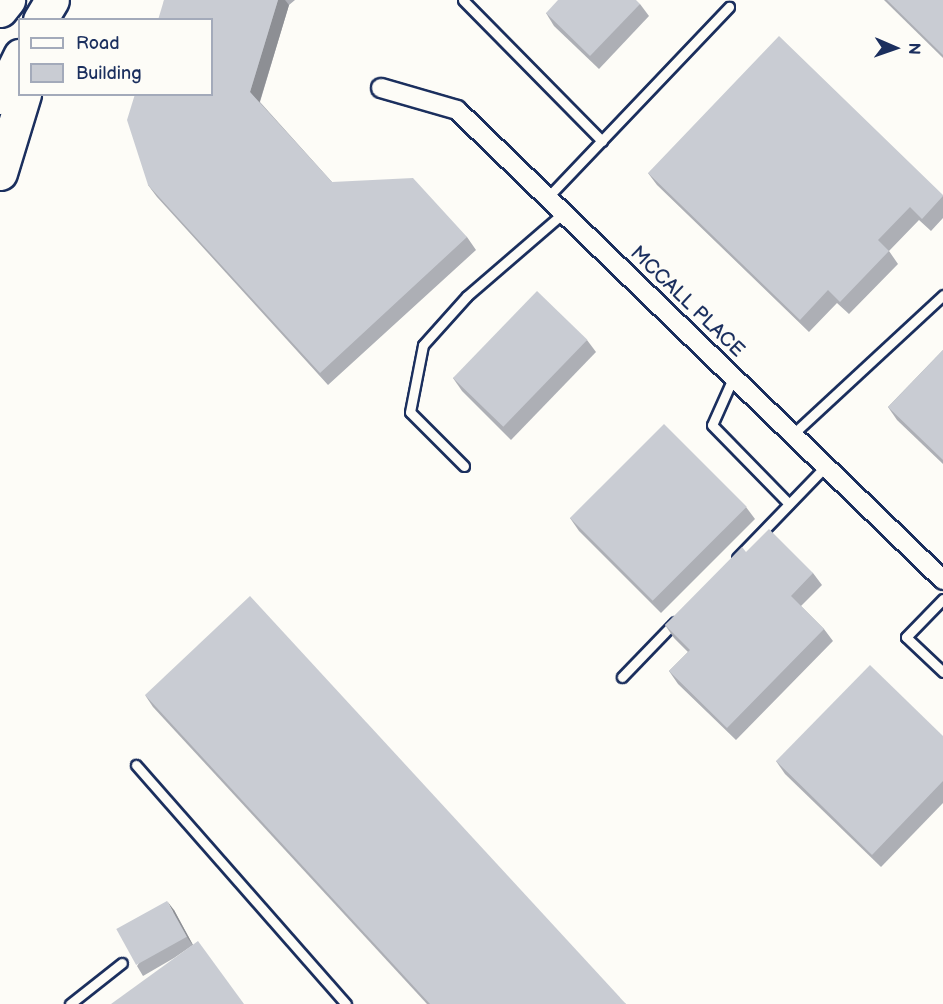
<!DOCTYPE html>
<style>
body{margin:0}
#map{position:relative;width:943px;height:1004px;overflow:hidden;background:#fdfcf7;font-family:"Balsamiq Sans",sans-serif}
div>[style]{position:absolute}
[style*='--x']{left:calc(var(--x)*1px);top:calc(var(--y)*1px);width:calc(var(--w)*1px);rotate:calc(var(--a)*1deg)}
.roads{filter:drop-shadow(2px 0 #1b2f5e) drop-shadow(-2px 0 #1b2f5e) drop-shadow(0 2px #1b2f5e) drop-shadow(0 -2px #1b2f5e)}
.service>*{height:9px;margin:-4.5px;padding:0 4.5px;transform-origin:4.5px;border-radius:4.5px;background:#fdfcf7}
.minor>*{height:18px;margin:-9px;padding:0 9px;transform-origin:9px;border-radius:9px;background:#fdfcf7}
.motorway>*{height:33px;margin:-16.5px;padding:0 16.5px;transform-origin:16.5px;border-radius:16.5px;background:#fdfcf7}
.wall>*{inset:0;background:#adafb5}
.shaded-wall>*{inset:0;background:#8d8f94}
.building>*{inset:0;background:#c9ccd3;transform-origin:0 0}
span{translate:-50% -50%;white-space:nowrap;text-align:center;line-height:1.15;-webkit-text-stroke:5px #fdfcf7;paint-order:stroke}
.street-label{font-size:20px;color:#1b2f5e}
.legend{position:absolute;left:18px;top:18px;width:195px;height:78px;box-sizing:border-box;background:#fdfcf7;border:2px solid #a3aaba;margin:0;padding:8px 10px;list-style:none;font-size:18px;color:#1b2f5e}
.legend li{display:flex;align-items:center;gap:12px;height:30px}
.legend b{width:30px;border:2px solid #a3aaba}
.north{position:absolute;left:865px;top:18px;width:60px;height:60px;-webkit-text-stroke:4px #fdfcf7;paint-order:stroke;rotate:92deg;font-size:16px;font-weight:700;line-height:24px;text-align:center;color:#1b2f5e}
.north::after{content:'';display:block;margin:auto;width:21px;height:27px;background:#1b2f5e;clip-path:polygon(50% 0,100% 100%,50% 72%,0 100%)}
</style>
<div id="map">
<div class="roads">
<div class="service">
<div style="--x:463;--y:0;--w:198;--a:45.4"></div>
<div style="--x:547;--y:198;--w:264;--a:-46.4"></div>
<div style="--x:733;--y:378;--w:51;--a:114.1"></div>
<div style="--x:712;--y:425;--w:110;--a:45.7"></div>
<div style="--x:792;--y:435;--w:206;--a:-42.8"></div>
<div style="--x:464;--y:466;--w:76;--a:-135"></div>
<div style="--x:410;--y:412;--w:68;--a:-79"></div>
<div style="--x:423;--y:345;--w:66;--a:-48.1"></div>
<div style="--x:467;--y:296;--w:127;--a:-40.8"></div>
<div style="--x:737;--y:558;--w:127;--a:-46"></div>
<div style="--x:943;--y:599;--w:53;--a:134.2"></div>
<div style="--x:906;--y:637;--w:51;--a:43.4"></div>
<div style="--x:622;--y:677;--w:76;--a:-46.1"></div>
<div style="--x:136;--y:765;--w:318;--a:48.7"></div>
<div style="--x:70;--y:1004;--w:66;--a:-38.3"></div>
</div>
<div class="minor">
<div style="--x:381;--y:88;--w:79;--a:16.1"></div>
<div style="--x:457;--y:110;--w:676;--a:44.04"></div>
</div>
<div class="motorway">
<div style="--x:0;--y:10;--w:13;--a:-51"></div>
<div style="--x:40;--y:20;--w:23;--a:-59"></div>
<div style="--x:0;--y:97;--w:46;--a:-64"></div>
<div style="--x:0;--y:173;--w:83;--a:-73.1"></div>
</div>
</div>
<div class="wall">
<div style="clip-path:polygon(164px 0,295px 0,289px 5px,260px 102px,332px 182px,467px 237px,476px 250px,328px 385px,157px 197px,148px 185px)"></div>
<div style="clip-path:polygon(884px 0,943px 0,943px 58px)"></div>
<div style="clip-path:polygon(640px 4px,649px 16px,599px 69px,554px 26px,546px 13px)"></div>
<div style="clip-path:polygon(648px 173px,943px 195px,943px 218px,931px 231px,919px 220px,889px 251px,898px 264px,849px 314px,837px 303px,809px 332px,657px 185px)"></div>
<div style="clip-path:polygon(587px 340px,596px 352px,511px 440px,462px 391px,453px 378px)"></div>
<div style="clip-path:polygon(943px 350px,943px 464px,897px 420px,888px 407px)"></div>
<div style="clip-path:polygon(746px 507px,755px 519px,661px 613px,579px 531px,570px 518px)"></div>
<div style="clip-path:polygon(746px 552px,813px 573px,822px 585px,801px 606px,824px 629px,833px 641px,736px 740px,678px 684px,669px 671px,688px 652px,674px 638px,665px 625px)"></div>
<div style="clip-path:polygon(145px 695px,626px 1004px,427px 1004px,153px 707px)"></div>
<div style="clip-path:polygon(943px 736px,943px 803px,881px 867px,785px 774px,776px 761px)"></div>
<div style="clip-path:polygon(174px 910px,193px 945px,174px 958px,143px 976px,137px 966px)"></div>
</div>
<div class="shaded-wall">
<div style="clip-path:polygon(278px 0,285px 0,289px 5px,259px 104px,250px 92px)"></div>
<div style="clip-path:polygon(167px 901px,174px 910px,194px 947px,187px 937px)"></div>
</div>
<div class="building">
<div style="clip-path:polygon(164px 0,278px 0,250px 92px,332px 182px,413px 178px,467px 237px,320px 373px,148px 185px,127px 120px,135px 94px,212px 94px,212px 20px,158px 20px)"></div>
<div style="clip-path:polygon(558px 0,636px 0,640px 4px,590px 56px,546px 13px)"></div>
<div style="clip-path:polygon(887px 0,943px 0,943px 55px)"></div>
<div style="clip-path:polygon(779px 36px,943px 195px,943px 196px,922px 219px,910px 207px,878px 240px,889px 251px,840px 302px,828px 290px,800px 320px,648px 173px)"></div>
<div style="left:537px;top:291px;width:70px;height:121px;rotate:44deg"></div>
<div style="clip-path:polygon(943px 350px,943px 460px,888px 407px)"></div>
<div style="left:664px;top:424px;width:117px;height:133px;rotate:45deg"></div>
<div style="clip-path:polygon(769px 529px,813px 573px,791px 596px,824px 629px,727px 728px,669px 671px,690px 650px,665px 625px,742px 547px,746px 552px)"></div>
<div style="clip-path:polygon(250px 596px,626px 1004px,430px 1004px,145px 695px)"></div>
<div style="clip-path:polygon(870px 665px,943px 736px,943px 781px,872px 855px,776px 761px)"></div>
<div style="left:167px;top:901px;width:41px;height:58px;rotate:61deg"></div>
<div style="clip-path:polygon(198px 941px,244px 1004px,111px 1004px)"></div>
</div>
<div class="street-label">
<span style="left:687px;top:302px;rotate:44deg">MCCALL PLACE</span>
</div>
<ul class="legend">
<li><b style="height:8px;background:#fdfcf7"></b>Road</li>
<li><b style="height:16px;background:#c9ccd3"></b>Building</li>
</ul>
<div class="north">N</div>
</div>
